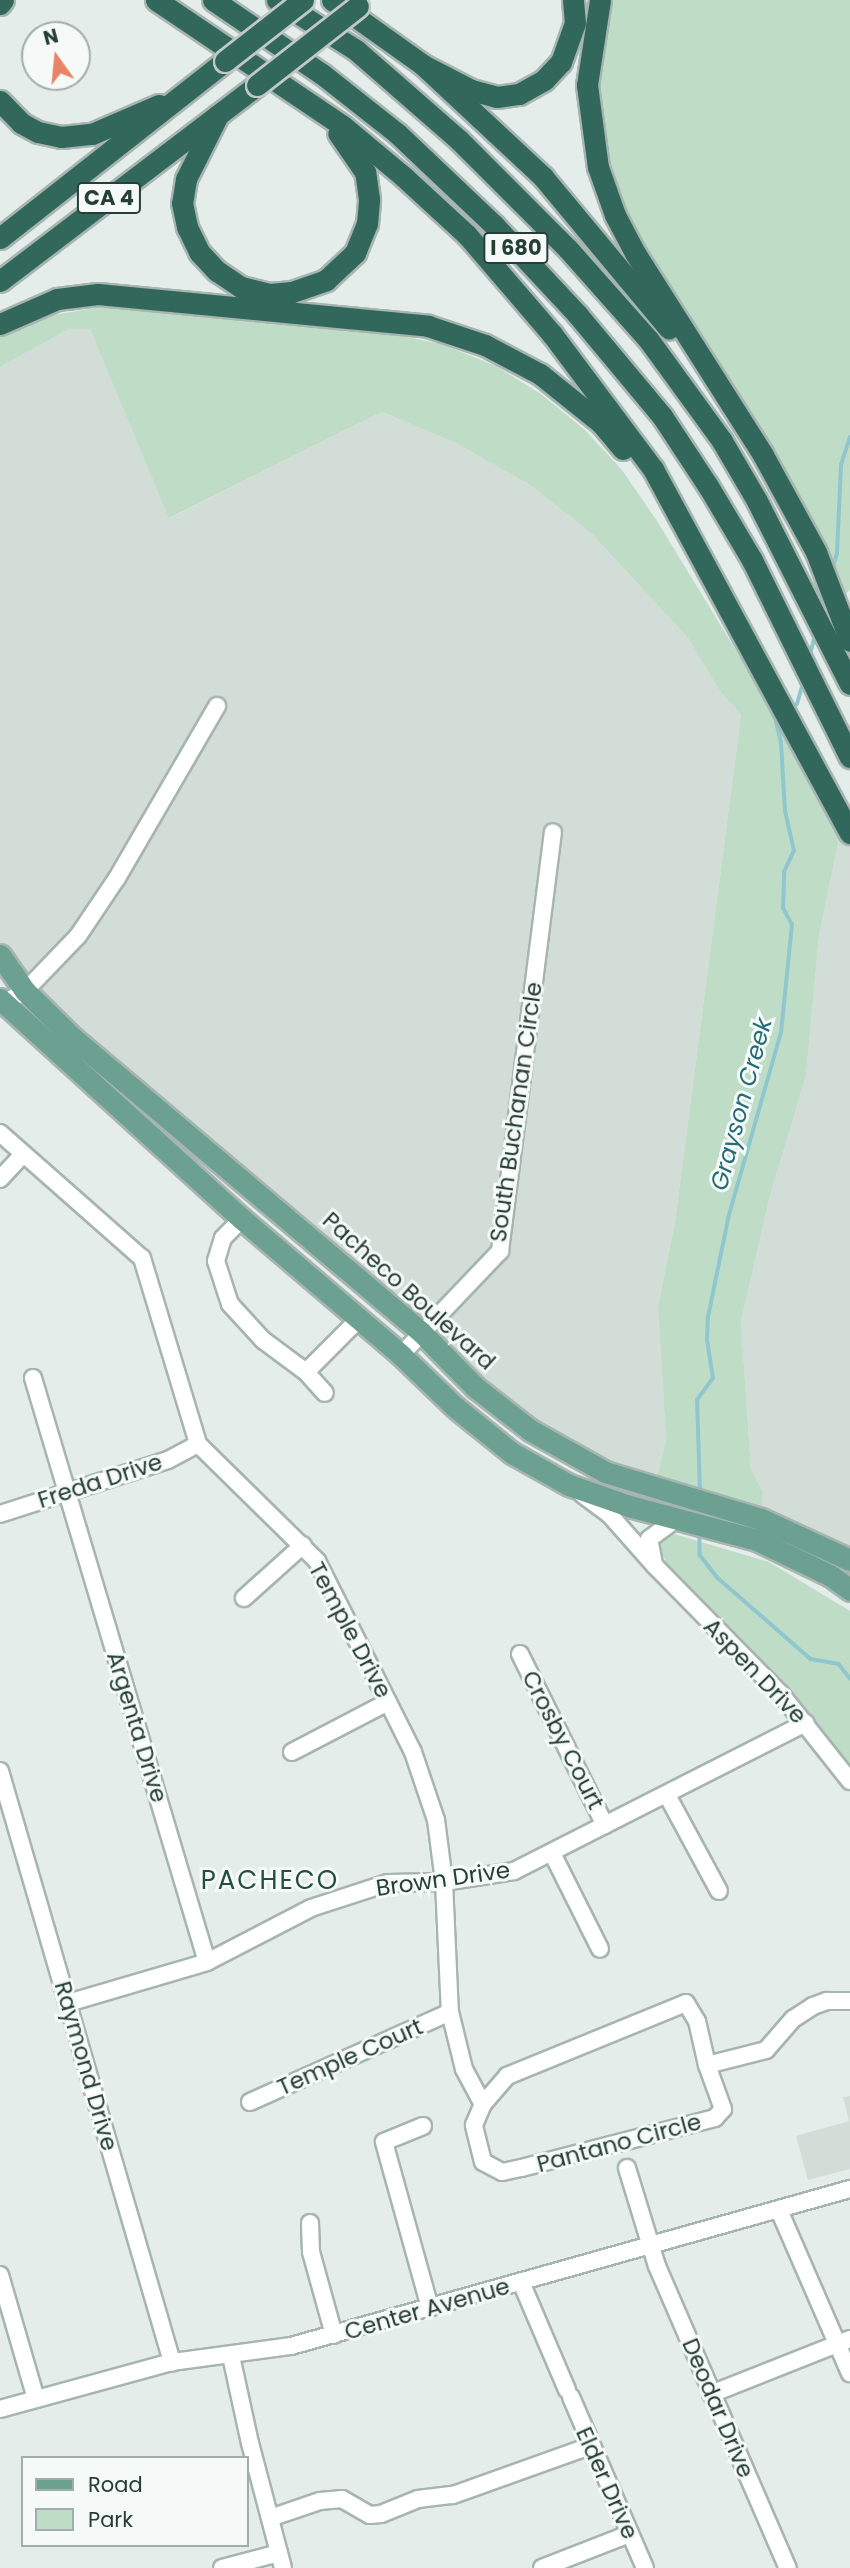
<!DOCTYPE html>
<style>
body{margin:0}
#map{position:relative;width:850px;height:2568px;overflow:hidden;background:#e4ede9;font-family:Poppins,sans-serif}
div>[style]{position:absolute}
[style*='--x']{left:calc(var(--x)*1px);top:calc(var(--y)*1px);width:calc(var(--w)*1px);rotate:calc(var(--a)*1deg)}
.built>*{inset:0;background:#d3ddd8}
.green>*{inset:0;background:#bfddc6}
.stream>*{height:3.5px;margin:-1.75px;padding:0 1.75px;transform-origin:1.75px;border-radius:1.75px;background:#90c7ce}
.roads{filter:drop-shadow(2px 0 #a7b5b0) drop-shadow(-2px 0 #a7b5b0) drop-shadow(0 2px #a7b5b0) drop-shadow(0 -2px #a7b5b0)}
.minor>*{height:16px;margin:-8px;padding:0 8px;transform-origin:8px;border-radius:8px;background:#fff}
.major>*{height:21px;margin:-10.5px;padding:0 10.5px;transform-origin:10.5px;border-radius:10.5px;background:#6ca091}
.highway>*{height:21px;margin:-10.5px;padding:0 10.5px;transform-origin:10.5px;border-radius:10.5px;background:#32685b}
.bridges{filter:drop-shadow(2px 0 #c2c9c7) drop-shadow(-2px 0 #c2c9c7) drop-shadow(0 2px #c2c9c7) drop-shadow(0 -2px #c2c9c7)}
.highway-bridge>*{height:21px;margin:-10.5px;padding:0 10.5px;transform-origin:10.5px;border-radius:10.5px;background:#32685b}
span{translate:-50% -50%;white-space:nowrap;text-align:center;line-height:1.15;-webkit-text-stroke:6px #f5f9f7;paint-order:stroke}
.shield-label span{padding:2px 5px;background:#f5f9f7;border:2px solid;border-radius:5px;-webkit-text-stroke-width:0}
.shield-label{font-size:21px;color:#253e36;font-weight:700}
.street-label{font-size:23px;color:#253e36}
.water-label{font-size:24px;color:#226b77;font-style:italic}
.quarter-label{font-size:26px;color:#214f42;letter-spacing:2px}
.legend{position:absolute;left:21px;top:2456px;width:228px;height:91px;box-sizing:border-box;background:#f5f9f7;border:2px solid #a2aeaa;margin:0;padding:9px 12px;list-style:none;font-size:21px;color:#253e36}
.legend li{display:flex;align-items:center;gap:14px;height:35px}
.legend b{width:35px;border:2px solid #a2aeaa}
.north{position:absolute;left:21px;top:21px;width:70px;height:70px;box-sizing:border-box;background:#f5f9f7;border:2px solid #a2aeaa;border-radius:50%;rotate:345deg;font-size:19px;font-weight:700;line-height:28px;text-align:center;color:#253e36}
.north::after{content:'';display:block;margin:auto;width:24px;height:32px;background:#ea8265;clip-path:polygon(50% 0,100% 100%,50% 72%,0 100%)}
</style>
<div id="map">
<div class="built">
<div style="clip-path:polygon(69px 329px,90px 329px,170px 518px,382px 412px,456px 443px,530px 485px,591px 533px,688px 638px,719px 690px,741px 715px,675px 1222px,658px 1306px,666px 1440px,654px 1489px,530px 1430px,73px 1038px,0 955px,0 367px)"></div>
<div style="clip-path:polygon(843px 819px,850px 833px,850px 1560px,761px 1519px,763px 1492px,751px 1469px,741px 1322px,770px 1196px,806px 1076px,819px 936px)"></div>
<div style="clip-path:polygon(850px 2096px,850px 2169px,808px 2180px,796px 2136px,849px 2121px,843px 2097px)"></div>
</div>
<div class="green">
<div style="clip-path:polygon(600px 0,850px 0,850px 590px,837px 601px,615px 215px,587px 85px)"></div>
<div style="clip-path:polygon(101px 307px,402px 336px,441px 344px,496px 366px,541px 394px,585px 430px,622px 470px,657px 521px,754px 680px,759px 667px,843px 819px,819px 936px,806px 1076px,770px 1196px,741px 1322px,751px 1469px,763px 1492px,761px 1519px,654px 1489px,666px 1440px,658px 1306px,675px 1222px,741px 715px,719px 690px,688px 638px,591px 533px,530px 485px,456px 443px,382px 412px,169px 518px,90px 329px,69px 329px,0 367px,0 335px,30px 319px)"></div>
<div style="clip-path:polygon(674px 1534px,769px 1562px,850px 1611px,850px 1767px,784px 1685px,670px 1570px,658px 1546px,660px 1541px)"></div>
</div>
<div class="stream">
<div style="--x:832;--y:570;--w:17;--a:-73"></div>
<div style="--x:837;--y:554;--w:89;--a:-87.4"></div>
<div style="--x:841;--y:465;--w:29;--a:-72"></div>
<div style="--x:809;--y:658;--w:24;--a:-75"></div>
<div style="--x:791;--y:710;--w:8;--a:-45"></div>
<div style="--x:797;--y:704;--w:22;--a:-74"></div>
<div style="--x:700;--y:1493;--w:93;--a:-91.8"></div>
<div style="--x:697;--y:1400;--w:27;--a:-54"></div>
<div style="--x:713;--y:1378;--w:38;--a:-99"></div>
<div style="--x:707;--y:1340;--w:23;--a:-88"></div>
<div style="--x:708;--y:1317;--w:104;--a:-78.4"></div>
<div style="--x:729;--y:1215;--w:189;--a:-74.1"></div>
<div style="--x:781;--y:1033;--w:109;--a:-84.2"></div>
<div style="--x:792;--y:925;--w:19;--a:-118"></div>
<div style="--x:783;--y:908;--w:36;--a:-88"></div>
<div style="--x:784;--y:872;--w:23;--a:-65"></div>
<div style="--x:794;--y:851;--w:41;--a:-102.7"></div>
<div style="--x:785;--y:811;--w:68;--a:-93.4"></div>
<div style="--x:781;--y:743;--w:22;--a:-103"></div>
<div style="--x:776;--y:722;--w:5;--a:-37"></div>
<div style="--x:700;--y:1532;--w:23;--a:90"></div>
<div style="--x:700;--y:1555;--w:29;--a:52"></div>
<div style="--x:718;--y:1578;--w:123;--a:41.1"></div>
<div style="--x:811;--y:1659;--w:28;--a:10"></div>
<div style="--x:839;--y:1664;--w:18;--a:52"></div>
</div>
<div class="roads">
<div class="minor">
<div style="--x:0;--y:1005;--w:29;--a:-29"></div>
<div style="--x:25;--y:991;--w:76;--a:-46.1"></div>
<div style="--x:78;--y:936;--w:70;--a:-56.1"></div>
<div style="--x:117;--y:878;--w:199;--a:-59.8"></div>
<div style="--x:0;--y:1133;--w:189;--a:41.4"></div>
<div style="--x:142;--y:1258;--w:194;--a:73.2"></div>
<div style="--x:198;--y:1444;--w:167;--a:44.5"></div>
<div style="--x:317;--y:1561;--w:158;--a:63.3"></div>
<div style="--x:388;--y:1702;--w:56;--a:63.4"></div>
<div style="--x:413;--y:1752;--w:72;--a:71.3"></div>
<div style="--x:436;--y:1820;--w:63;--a:82.6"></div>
<div style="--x:444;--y:1882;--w:130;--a:87.4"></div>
<div style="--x:450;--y:2012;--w:59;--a:76.2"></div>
<div style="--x:464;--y:2069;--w:40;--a:62"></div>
<div style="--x:0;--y:1179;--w:33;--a:-47"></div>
<div style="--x:242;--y:1219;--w:27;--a:135"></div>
<div style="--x:223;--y:1238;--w:24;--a:107"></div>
<div style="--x:216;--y:1261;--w:45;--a:72"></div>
<div style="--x:230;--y:1304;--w:49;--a:47.5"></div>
<div style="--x:263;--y:1340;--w:54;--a:36.7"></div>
<div style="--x:306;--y:1372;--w:28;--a:48"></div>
<div style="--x:401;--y:1355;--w:144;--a:-46.4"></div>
<div style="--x:500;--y:1251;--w:422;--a:-82.8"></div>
<div style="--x:306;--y:1372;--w:74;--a:-45"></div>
<div style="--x:33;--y:1378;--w:609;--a:73.41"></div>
<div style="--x:582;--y:1494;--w:34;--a:37"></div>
<div style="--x:609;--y:1514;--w:69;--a:48.5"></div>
<div style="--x:655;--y:1566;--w:180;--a:45.5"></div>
<div style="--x:781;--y:1694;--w:111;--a:51.6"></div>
<div style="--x:0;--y:1514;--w:176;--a:-17.8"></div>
<div style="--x:168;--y:1460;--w:34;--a:-28"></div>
<div style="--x:654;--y:1564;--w:25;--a:-101"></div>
<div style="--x:649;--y:1539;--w:36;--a:-36"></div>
<div style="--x:244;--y:1598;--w:79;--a:-41.9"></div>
<div style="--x:520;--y:1654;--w:191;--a:63.6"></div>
<div style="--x:292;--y:1752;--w:108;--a:-27.5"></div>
<div style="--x:0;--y:1771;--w:616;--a:73.77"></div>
<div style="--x:667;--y:1795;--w:109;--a:61.6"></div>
<div style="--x:552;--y:1853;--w:107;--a:63.4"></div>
<div style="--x:68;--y:2003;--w:145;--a:-16.4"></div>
<div style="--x:207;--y:1962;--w:117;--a:-27.4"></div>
<div style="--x:311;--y:1908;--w:81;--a:-18"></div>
<div style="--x:388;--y:1883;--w:56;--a:-1"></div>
<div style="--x:444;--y:1882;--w:71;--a:-8.9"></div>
<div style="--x:514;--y:1871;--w:327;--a:-26.9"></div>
<div style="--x:686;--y:2003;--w:21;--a:59"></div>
<div style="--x:697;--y:2021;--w:45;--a:77.2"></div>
<div style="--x:707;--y:2065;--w:47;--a:70"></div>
<div style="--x:723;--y:2109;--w:12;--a:132"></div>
<div style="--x:715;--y:2118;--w:200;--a:165.5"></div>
<div style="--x:521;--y:2168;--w:19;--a:168"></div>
<div style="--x:502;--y:2172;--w:21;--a:-152"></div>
<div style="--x:483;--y:2162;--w:38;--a:-104"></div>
<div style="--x:474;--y:2125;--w:23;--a:-67"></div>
<div style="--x:483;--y:2104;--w:37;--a:-49"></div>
<div style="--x:507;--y:2076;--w:193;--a:-22.2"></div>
<div style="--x:707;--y:2065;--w:61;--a:-14.3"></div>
<div style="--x:766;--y:2050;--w:41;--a:-48.9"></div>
<div style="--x:793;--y:2019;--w:24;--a:-33"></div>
<div style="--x:813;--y:2006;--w:15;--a:-20"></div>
<div style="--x:827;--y:2001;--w:23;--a:0"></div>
<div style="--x:250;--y:2102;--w:219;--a:-24.2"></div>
<div style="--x:423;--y:2126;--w:42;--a:157.7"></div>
<div style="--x:384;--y:2142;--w:172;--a:74.5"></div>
<div style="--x:627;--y:2168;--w:102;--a:73"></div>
<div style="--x:657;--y:2266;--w:329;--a:66.6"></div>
<div style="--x:779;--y:2210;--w:178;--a:66.5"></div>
<div style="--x:310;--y:2223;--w:29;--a:88"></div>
<div style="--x:311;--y:2252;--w:86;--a:74.5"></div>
<div style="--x:0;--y:2275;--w:129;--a:73.8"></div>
<div style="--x:521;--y:2282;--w:117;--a:66.9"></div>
<div style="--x:231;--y:2356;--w:89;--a:77.7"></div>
<div style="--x:250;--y:2443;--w:129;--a:75.2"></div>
<div style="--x:711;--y:2394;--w:149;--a:-21.6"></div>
<div style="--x:571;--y:2397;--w:186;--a:66.6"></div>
<div style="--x:0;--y:2409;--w:178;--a:-15.3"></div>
<div style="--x:172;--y:2362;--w:120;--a:-7.7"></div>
<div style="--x:291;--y:2346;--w:581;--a:-15.69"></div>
<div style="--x:270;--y:2518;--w:53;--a:-18.8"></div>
<div style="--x:320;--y:2501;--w:22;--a:-5"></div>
<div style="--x:342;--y:2499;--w:32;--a:30"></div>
<div style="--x:370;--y:2515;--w:11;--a:-5"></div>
<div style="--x:381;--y:2514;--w:40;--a:-22"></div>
<div style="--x:418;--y:2499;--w:35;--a:-7"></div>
<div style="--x:453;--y:2495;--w:145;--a:-19.7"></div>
<div style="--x:222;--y:2568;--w:59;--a:-14.7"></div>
<div style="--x:542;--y:2568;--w:93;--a:-21.3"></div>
</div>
<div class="major">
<div style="--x:0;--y:955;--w:44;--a:55.2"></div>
<div style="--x:25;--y:991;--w:67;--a:44.4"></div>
<div style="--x:73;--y:1038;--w:456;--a:40.2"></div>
<div style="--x:421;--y:1332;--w:77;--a:45.5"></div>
<div style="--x:475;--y:1387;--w:70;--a:38"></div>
<div style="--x:530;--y:1430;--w:86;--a:29.2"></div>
<div style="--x:605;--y:1472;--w:163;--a:16.8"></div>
<div style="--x:761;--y:1519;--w:98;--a:24.7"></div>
<div style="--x:0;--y:999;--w:327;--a:42.3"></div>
<div style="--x:242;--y:1219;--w:209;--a:40.5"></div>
<div style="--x:401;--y:1355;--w:75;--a:43.9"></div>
<div style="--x:455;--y:1407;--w:73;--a:38.9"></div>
<div style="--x:512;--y:1453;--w:65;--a:29.3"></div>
<div style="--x:569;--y:1485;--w:64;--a:19.3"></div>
<div style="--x:629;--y:1506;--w:132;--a:14.9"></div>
<div style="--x:757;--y:1540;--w:82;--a:25.9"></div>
<div style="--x:831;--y:1576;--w:24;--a:36"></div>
</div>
<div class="highway">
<div style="--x:156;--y:0;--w:225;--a:34"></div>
<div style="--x:343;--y:126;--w:80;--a:39.9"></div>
<div style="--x:404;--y:177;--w:86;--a:42.6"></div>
<div style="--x:467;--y:235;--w:130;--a:49.4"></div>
<div style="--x:552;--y:334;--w:169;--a:53.2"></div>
<div style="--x:653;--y:469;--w:414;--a:61.6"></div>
<div style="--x:213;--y:0;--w:132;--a:34.2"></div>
<div style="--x:322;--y:74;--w:97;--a:38.3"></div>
<div style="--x:398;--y:134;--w:132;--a:43.5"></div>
<div style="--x:494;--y:225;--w:122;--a:47"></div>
<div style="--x:577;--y:314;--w:133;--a:50.2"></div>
<div style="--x:662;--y:416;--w:84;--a:56.7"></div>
<div style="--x:708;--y:486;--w:86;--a:59.3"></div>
<div style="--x:752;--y:560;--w:220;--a:63.6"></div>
<div style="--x:277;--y:0;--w:93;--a:32.3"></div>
<div style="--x:356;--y:50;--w:137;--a:41.1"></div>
<div style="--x:459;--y:140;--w:154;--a:45"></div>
<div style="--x:568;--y:249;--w:120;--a:48.4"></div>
<div style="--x:648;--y:339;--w:126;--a:54"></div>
<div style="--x:722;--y:441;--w:69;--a:59.7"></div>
<div style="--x:757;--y:501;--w:205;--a:63.1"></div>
<div style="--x:332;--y:0;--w:112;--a:35.5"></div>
<div style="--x:423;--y:65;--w:54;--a:27.5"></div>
<div style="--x:471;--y:90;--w:27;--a:15"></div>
<div style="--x:497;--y:97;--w:22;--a:-8"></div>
<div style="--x:519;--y:94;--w:29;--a:-29"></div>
<div style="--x:544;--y:80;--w:25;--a:-47"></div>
<div style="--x:561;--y:62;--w:41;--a:-70.3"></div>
<div style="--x:575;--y:23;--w:23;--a:-95"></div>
<div style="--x:600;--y:0;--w:86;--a:98.7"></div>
<div style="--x:587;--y:85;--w:83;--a:82.4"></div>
<div style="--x:598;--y:167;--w:51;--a:70.5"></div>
<div style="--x:615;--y:215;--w:43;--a:62.2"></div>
<div style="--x:635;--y:253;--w:239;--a:57.6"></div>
<div style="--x:763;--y:455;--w:111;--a:61.3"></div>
<div style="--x:816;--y:552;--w:95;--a:69.1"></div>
<div style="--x:0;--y:4;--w:5;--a:-53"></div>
<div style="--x:423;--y:65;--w:164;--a:43"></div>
<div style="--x:543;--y:177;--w:197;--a:50.3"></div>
<div style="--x:0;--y:101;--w:30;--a:46"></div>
<div style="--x:21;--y:123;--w:19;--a:28"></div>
<div style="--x:38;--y:132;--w:24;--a:12"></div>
<div style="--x:61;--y:137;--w:31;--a:-6"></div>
<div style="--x:92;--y:134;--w:73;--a:-23.4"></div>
<div style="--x:218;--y:115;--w:72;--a:116.6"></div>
<div style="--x:186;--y:179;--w:24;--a:99"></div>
<div style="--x:182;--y:203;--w:25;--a:78"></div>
<div style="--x:187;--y:227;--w:28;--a:64"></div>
<div style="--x:199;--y:252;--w:26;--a:47"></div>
<div style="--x:217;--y:271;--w:29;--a:34"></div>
<div style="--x:241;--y:287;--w:30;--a:14"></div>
<div style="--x:270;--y:294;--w:22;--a:-5"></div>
<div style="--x:292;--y:292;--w:36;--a:-19"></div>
<div style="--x:326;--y:280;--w:40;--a:-43"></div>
<div style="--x:355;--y:253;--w:31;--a:-68"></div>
<div style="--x:367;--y:224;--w:25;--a:-85"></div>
<div style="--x:369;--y:199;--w:27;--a:-98"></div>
<div style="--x:365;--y:172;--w:47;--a:-124.7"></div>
<div style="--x:0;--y:238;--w:286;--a:-38.2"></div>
<div style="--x:0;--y:281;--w:323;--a:-37.3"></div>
<div style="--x:0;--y:324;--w:62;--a:-23.7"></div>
<div style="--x:57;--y:299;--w:41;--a:-7"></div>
<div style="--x:98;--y:294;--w:332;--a:5.5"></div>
<div style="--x:428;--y:326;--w:60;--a:18.4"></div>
<div style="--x:485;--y:345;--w:62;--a:27.8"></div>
<div style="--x:540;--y:374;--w:78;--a:38.8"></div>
<div style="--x:601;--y:423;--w:34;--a:50"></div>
</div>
</div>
<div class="bridges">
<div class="highway-bridge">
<div style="--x:225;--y:61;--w:99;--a:-38"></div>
<div style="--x:257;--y:85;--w:128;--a:-38"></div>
</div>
</div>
<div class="shield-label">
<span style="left:109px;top:198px">CA 4</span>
<span style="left:516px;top:248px">I 680</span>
</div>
<div class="street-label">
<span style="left:516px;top:1112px;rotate:-82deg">South Buchanan Circle</span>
<span style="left:409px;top:1291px;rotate:42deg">Pacheco Boulevard</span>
<span style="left:100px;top:1481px;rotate:-18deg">Freda Drive</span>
<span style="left:350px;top:1630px;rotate:62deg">Temple Drive</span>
<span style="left:755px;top:1671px;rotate:46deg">Aspen Drive</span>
<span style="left:137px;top:1727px;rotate:73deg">Argenta Drive</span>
<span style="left:563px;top:1740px;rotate:63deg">Crosby Court</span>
<span style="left:443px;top:1879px;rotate:-8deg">Brown Drive</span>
<span style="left:350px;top:2057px;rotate:-24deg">Temple Court</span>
<span style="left:86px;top:2066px;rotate:74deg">Raymond Drive</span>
<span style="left:619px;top:2143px;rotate:-15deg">Pantano Circle</span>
<span style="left:427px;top:2309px;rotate:-16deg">Center Avenue</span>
<span style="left:718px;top:2408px;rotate:67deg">Deodar Drive</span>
<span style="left:607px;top:2483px;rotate:66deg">Elder Drive</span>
</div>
<div class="water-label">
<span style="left:741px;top:1104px;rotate:-75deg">Grayson Creek</span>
</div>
<div class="quarter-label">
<span style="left:270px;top:1881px">PACHECO</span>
</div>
<ul class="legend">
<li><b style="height:9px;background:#6ca091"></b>Road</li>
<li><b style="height:19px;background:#bfddc6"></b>Park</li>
</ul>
<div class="north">N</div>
</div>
